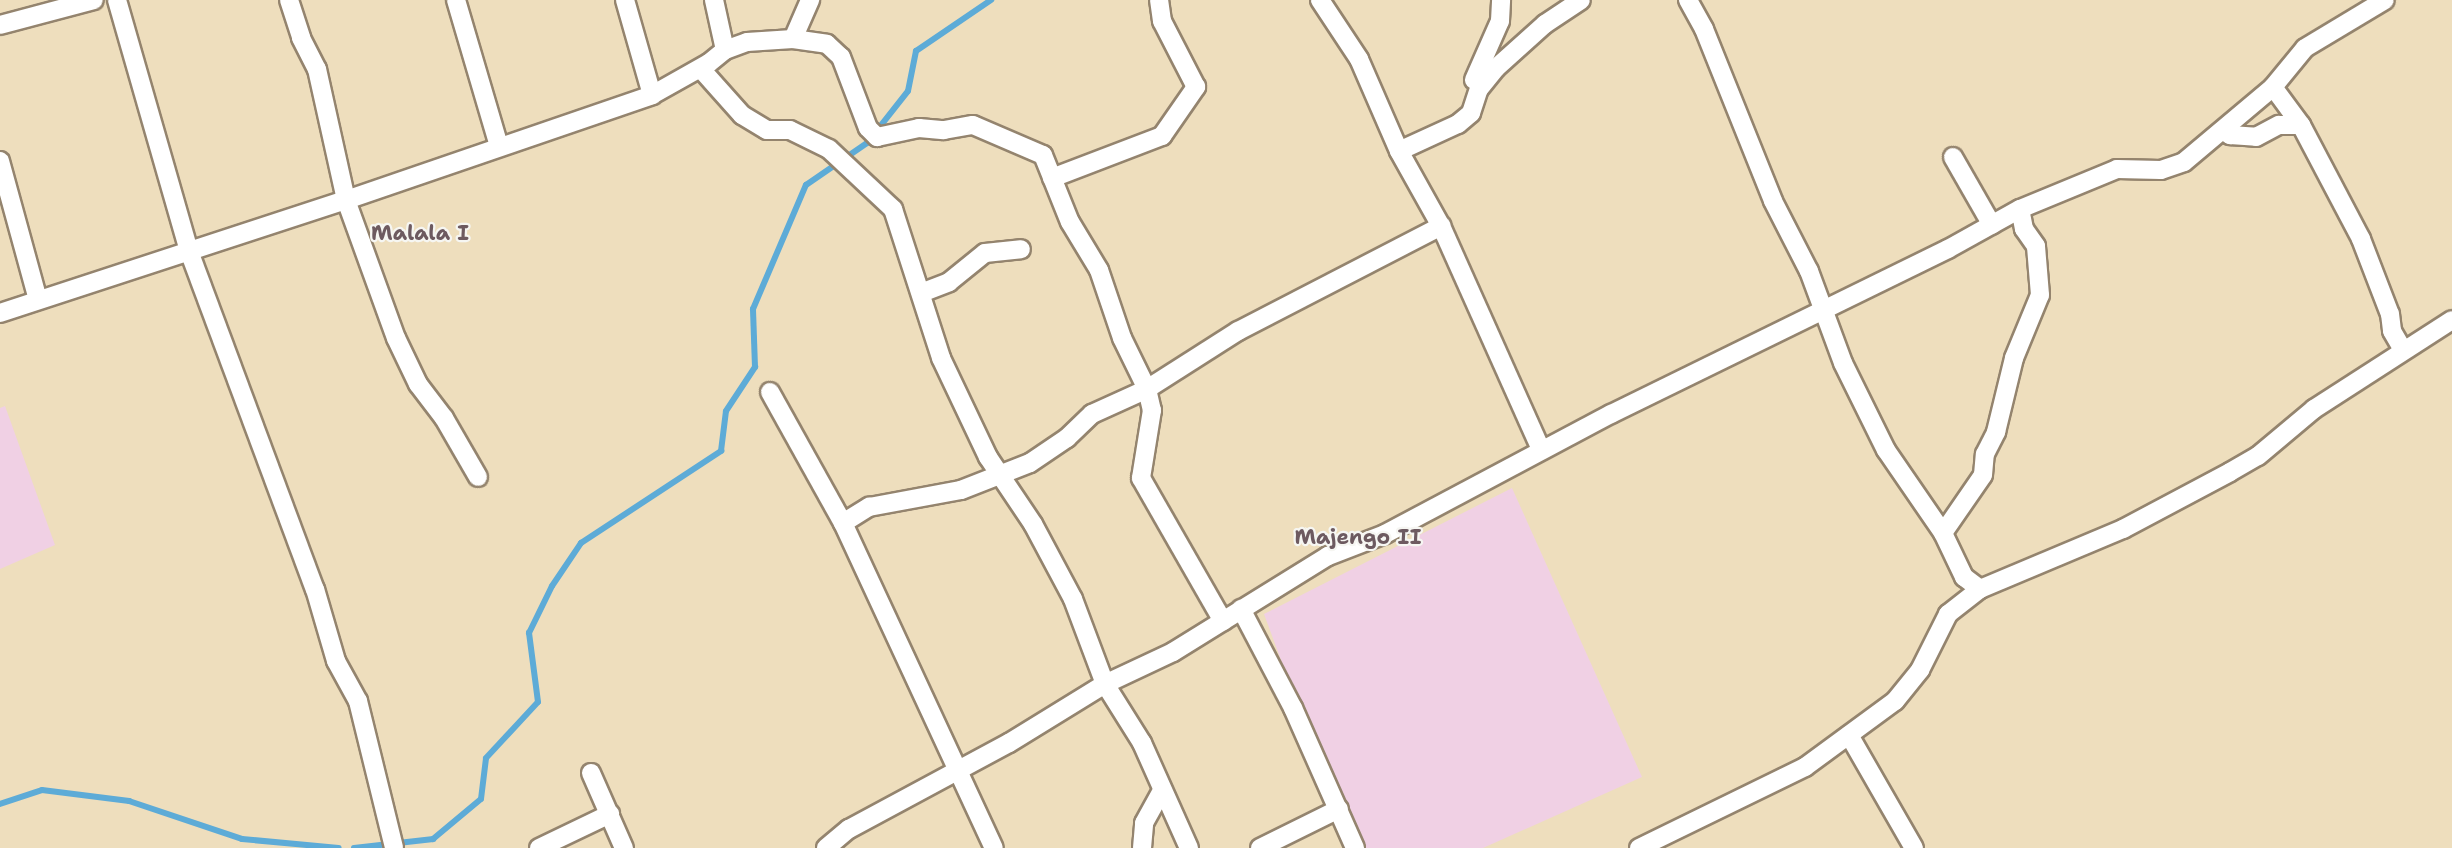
<!DOCTYPE html>
<style>
body{margin:0}
#map{position:relative;width:2452px;height:848px;overflow:hidden;background:#eedebd;font-family:"Shantell Sans",sans-serif}
div>[style]{position:absolute}
[style*='--x']{left:calc(var(--x)*1px);top:calc(var(--y)*1px);width:calc(var(--w)*1px);rotate:calc(var(--a)*1deg)}
.built>*{inset:0;background:#f0d0e4}
.stream>*{height:6px;margin:-3px;padding:0 3px;transform-origin:3px;border-radius:3px;background:#5dabd7}
.roads{filter:drop-shadow(2px 0 #94846e) drop-shadow(-2px 0 #94846e) drop-shadow(0 2px #94846e) drop-shadow(0 -2px #94846e)}
.minor>*{height:18px;margin:-9px;padding:0 9px;transform-origin:9px;border-radius:9px;background:#fff}
span{translate:-50% -50%;white-space:nowrap;text-align:center;line-height:1.15;-webkit-text-stroke:4.5px #f6f6f2;paint-order:stroke}
.quarter-label{font-size:21px;color:#6d5a60;font-weight:700}
</style>
<div id="map">
<div class="built">
<div style="clip-path:polygon(5px 406px,55px 545px,0 569px,0 408px)"></div>
<div style="clip-path:polygon(1512px 488px,1642px 777px,1483px 848px,1350px 848px,1264px 614px)"></div>
</div>
<div class="stream">
<div style="--x:0;--y:804;--w:44;--a:-18.4"></div>
<div style="--x:42;--y:790;--w:88;--a:7.2"></div>
<div style="--x:129;--y:801;--w:119;--a:18.6"></div>
<div style="--x:242;--y:839;--w:97;--a:5.3"></div>
<div style="--x:354;--y:848;--w:80;--a:-6.5"></div>
<div style="--x:433;--y:839;--w:62;--a:-39.8"></div>
<div style="--x:481;--y:799;--w:41;--a:-83"></div>
<div style="--x:486;--y:758;--w:76;--a:-47.1"></div>
<div style="--x:538;--y:702;--w:70;--a:-97.4"></div>
<div style="--x:529;--y:633;--w:52;--a:-63.9"></div>
<div style="--x:552;--y:586;--w:52;--a:-56"></div>
<div style="--x:581;--y:543;--w:168;--a:-33.3"></div>
<div style="--x:721;--y:451;--w:40;--a:-82.9"></div>
<div style="--x:726;--y:411;--w:53;--a:-56.6"></div>
<div style="--x:755;--y:367;--w:58;--a:-92"></div>
<div style="--x:753;--y:309;--w:135;--a:-66.9"></div>
<div style="--x:806;--y:185;--w:74;--a:-34.5"></div>
<div style="--x:867;--y:143;--w:66;--a:-51.7"></div>
<div style="--x:908;--y:91;--w:41;--a:-78.7"></div>
<div style="--x:916;--y:51;--w:91;--a:-34.2"></div>
</div>
<div class="roads">
<div class="minor">
<div style="--x:117;--y:0;--w:261;--a:74"></div>
<div style="--x:189;--y:251;--w:361;--a:69.6"></div>
<div style="--x:315;--y:589;--w:75;--a:73.7"></div>
<div style="--x:336;--y:661;--w:46;--a:61.2"></div>
<div style="--x:358;--y:701;--w:151;--a:76.2"></div>
<div style="--x:289;--y:0;--w:40;--a:72"></div>
<div style="--x:301;--y:38;--w:35;--a:63"></div>
<div style="--x:317;--y:69;--w:134;--a:77.5"></div>
<div style="--x:346;--y:200;--w:147;--a:70.1"></div>
<div style="--x:396;--y:338;--w:51;--a:64.4"></div>
<div style="--x:418;--y:384;--w:43;--a:52.6"></div>
<div style="--x:444;--y:418;--w:68;--a:60"></div>
<div style="--x:456;--y:0;--w:152;--a:73.6"></div>
<div style="--x:625;--y:0;--w:99;--a:74.1"></div>
<div style="--x:714;--y:0;--w:51;--a:77.6"></div>
<div style="--x:1320;--y:0;--w:71;--a:56.5"></div>
<div style="--x:1359;--y:59;--w:100;--a:66.5"></div>
<div style="--x:1399;--y:151;--w:86;--a:60.8"></div>
<div style="--x:1441;--y:226;--w:245;--a:65.9"></div>
<div style="--x:1688;--y:0;--w:33;--a:61"></div>
<div style="--x:1704;--y:29;--w:185;--a:68.1"></div>
<div style="--x:1773;--y:201;--w:79;--a:62.8"></div>
<div style="--x:1809;--y:271;--w:98;--a:69.7"></div>
<div style="--x:1843;--y:363;--w:97;--a:63.7"></div>
<div style="--x:1886;--y:450;--w:101;--a:55.5"></div>
<div style="--x:1943;--y:533;--w:49;--a:64.5"></div>
<div style="--x:1964;--y:577;--w:20;--a:37"></div>
<div style="--x:0;--y:25;--w:97;--a:-14.9"></div>
<div style="--x:793;--y:39;--w:43;--a:-66.4"></div>
<div style="--x:701;--y:69;--w:62;--a:48.3"></div>
<div style="--x:742;--y:115;--w:29;--a:31"></div>
<div style="--x:767;--y:130;--w:23;--a:0"></div>
<div style="--x:790;--y:130;--w:43;--a:26"></div>
<div style="--x:829;--y:149;--w:88;--a:43.2"></div>
<div style="--x:893;--y:209;--w:157;--a:72.1"></div>
<div style="--x:941;--y:358;--w:110;--a:64.6"></div>
<div style="--x:988;--y:457;--w:81;--a:56.1"></div>
<div style="--x:1033;--y:524;--w:85;--a:61.9"></div>
<div style="--x:1073;--y:599;--w:91;--a:69.4"></div>
<div style="--x:1105;--y:684;--w:70;--a:57.9"></div>
<div style="--x:1142;--y:743;--w:115;--a:65.9"></div>
<div style="--x:1474;--y:80;--w:64;--a:-66.2"></div>
<div style="--x:1500;--y:21;--w:21;--a:-87"></div>
<div style="--x:2273;--y:87;--w:47;--a:53.6"></div>
<div style="--x:2301;--y:125;--w:129;--a:62.2"></div>
<div style="--x:2361;--y:239;--w:80;--a:68.9"></div>
<div style="--x:2390;--y:314;--w:17;--a:83"></div>
<div style="--x:2392;--y:331;--w:22;--a:60"></div>
<div style="--x:2223;--y:130;--w:9;--a:36"></div>
<div style="--x:2230;--y:135;--w:26;--a:4"></div>
<div style="--x:2256;--y:137;--w:26;--a:-28"></div>
<div style="--x:2279;--y:125;--w:22;--a:0"></div>
<div style="--x:1399;--y:151;--w:65;--a:-24.6"></div>
<div style="--x:1458;--y:124;--w:17;--a:-40"></div>
<div style="--x:1471;--y:113;--w:25;--a:-72"></div>
<div style="--x:1479;--y:89;--w:27;--a:-51"></div>
<div style="--x:1496;--y:68;--w:66;--a:-41.9"></div>
<div style="--x:1545;--y:24;--w:43;--a:-33.7"></div>
<div style="--x:1953;--y:157;--w:78;--a:60.2"></div>
<div style="--x:0;--y:161;--w:144;--a:74.7"></div>
<div style="--x:1052;--y:178;--w:118;--a:-20.9"></div>
<div style="--x:1162;--y:136;--w:60;--a:-55.2"></div>
<div style="--x:1196;--y:87;--w:74;--a:-117.3"></div>
<div style="--x:1162;--y:21;--w:21;--a:-98"></div>
<div style="--x:921;--y:293;--w:30;--a:-21"></div>
<div style="--x:949;--y:282;--w:46;--a:-38.9"></div>
<div style="--x:985;--y:253;--w:36;--a:-6"></div>
<div style="--x:0;--y:313;--w:364;--a:-18.1"></div>
<div style="--x:346;--y:200;--w:324;--a:-18.9"></div>
<div style="--x:652;--y:95;--w:65;--a:-29.3"></div>
<div style="--x:709;--y:63;--w:21;--a:-39"></div>
<div style="--x:725;--y:50;--w:23;--a:-20"></div>
<div style="--x:747;--y:42;--w:46;--a:-3.7"></div>
<div style="--x:793;--y:39;--w:34;--a:8"></div>
<div style="--x:827;--y:44;--w:19;--a:43"></div>
<div style="--x:841;--y:57;--w:76;--a:69.2"></div>
<div style="--x:868;--y:128;--w:13;--a:45"></div>
<div style="--x:877;--y:137;--w:43;--a:-12.1"></div>
<div style="--x:919;--y:128;--w:25;--a:5"></div>
<div style="--x:944;--y:130;--w:29;--a:-10"></div>
<div style="--x:973;--y:125;--w:76;--a:23.2"></div>
<div style="--x:1043;--y:155;--w:72;--a:68.1"></div>
<div style="--x:1070;--y:222;--w:56;--a:58.9"></div>
<div style="--x:1099;--y:270;--w:72;--a:71.3"></div>
<div style="--x:1122;--y:338;--w:57;--a:63.9"></div>
<div style="--x:1147;--y:389;--w:22;--a:77"></div>
<div style="--x:1152;--y:410;--w:69;--a:99.2"></div>
<div style="--x:1141;--y:478;--w:165;--a:60.2"></div>
<div style="--x:770;--y:392;--w:150;--a:60.9"></div>
<div style="--x:843;--y:523;--w:358;--a:65.1"></div>
<div style="--x:843;--y:523;--w:31;--a:-32"></div>
<div style="--x:869;--y:507;--w:94;--a:-10.5"></div>
<div style="--x:961;--y:490;--w:74;--a:-21.4"></div>
<div style="--x:1030;--y:463;--w:45;--a:-34"></div>
<div style="--x:1067;--y:438;--w:35;--a:-44"></div>
<div style="--x:1092;--y:414;--w:60;--a:-24.4"></div>
<div style="--x:1147;--y:389;--w:108;--a:-32.5"></div>
<div style="--x:1238;--y:331;--w:229;--a:-27.3"></div>
<div style="--x:1943;--y:533;--w:70;--a:-55.4"></div>
<div style="--x:1983;--y:475;--w:21;--a:-85"></div>
<div style="--x:1985;--y:454;--w:25;--a:-63"></div>
<div style="--x:1996;--y:432;--w:76;--a:-76.3"></div>
<div style="--x:2014;--y:358;--w:68;--a:-67.6"></div>
<div style="--x:2040;--y:295;--w:49;--a:-94.7"></div>
<div style="--x:2036;--y:246;--w:21;--a:-125"></div>
<div style="--x:2024;--y:229;--w:20;--a:-101"></div>
<div style="--x:1241;--y:609;--w:112;--a:62.3"></div>
<div style="--x:1293;--y:708;--w:153;--a:66.1"></div>
<div style="--x:1849;--y:735;--w:130;--a:60.1"></div>
<div style="--x:591;--y:773;--w:82;--a:66.3"></div>
<div style="--x:539;--y:848;--w:79;--a:-25.6"></div>
<div style="--x:826;--y:848;--w:30;--a:-40"></div>
<div style="--x:849;--y:829;--w:182;--a:-28.3"></div>
<div style="--x:1009;--y:743;--w:113;--a:-31.6"></div>
<div style="--x:1105;--y:684;--w:75;--a:-25.2"></div>
<div style="--x:1173;--y:652;--w:182;--a:-31.8"></div>
<div style="--x:1328;--y:556;--w:61;--a:-21.1"></div>
<div style="--x:1385;--y:534;--w:256;--a:-28"></div>
<div style="--x:1611;--y:414;--w:375;--a:-26.1"></div>
<div style="--x:1948;--y:249;--w:82;--a:-29.1"></div>
<div style="--x:2020;--y:209;--w:105;--a:-22.4"></div>
<div style="--x:2117;--y:169;--w:44;--a:1.3"></div>
<div style="--x:2161;--y:170;--w:24;--a:-19"></div>
<div style="--x:2184;--y:162;--w:116;--a:-40.1"></div>
<div style="--x:2273;--y:87;--w:50;--a:-50.6"></div>
<div style="--x:2305;--y:48;--w:93;--a:-31"></div>
<div style="--x:1142;--y:848;--w:25;--a:-85"></div>
<div style="--x:1144;--y:823;--w:37;--a:-61"></div>
<div style="--x:1260;--y:848;--w:88;--a:-26.3"></div>
<div style="--x:1639;--y:848;--w:185;--a:-26"></div>
<div style="--x:1805;--y:767;--w:112;--a:-36.3"></div>
<div style="--x:1895;--y:701;--w:40;--a:-51"></div>
<div style="--x:1920;--y:670;--w:63;--a:-63.4"></div>
<div style="--x:1948;--y:614;--w:41;--a:-38"></div>
<div style="--x:1980;--y:589;--w:155;--a:-22.8"></div>
<div style="--x:2123;--y:529;--w:121;--a:-28"></div>
<div style="--x:2230;--y:472;--w:32;--a:-30"></div>
<div style="--x:2258;--y:456;--w:73;--a:-40"></div>
<div style="--x:2314;--y:409;--w:164;--a:-32.8"></div>
</div>
</div>
<div class="quarter-label">
<span style="left:420px;top:233px">Malala I</span>
<span style="left:1358px;top:537px">Majengo II</span>
</div>
</div>
